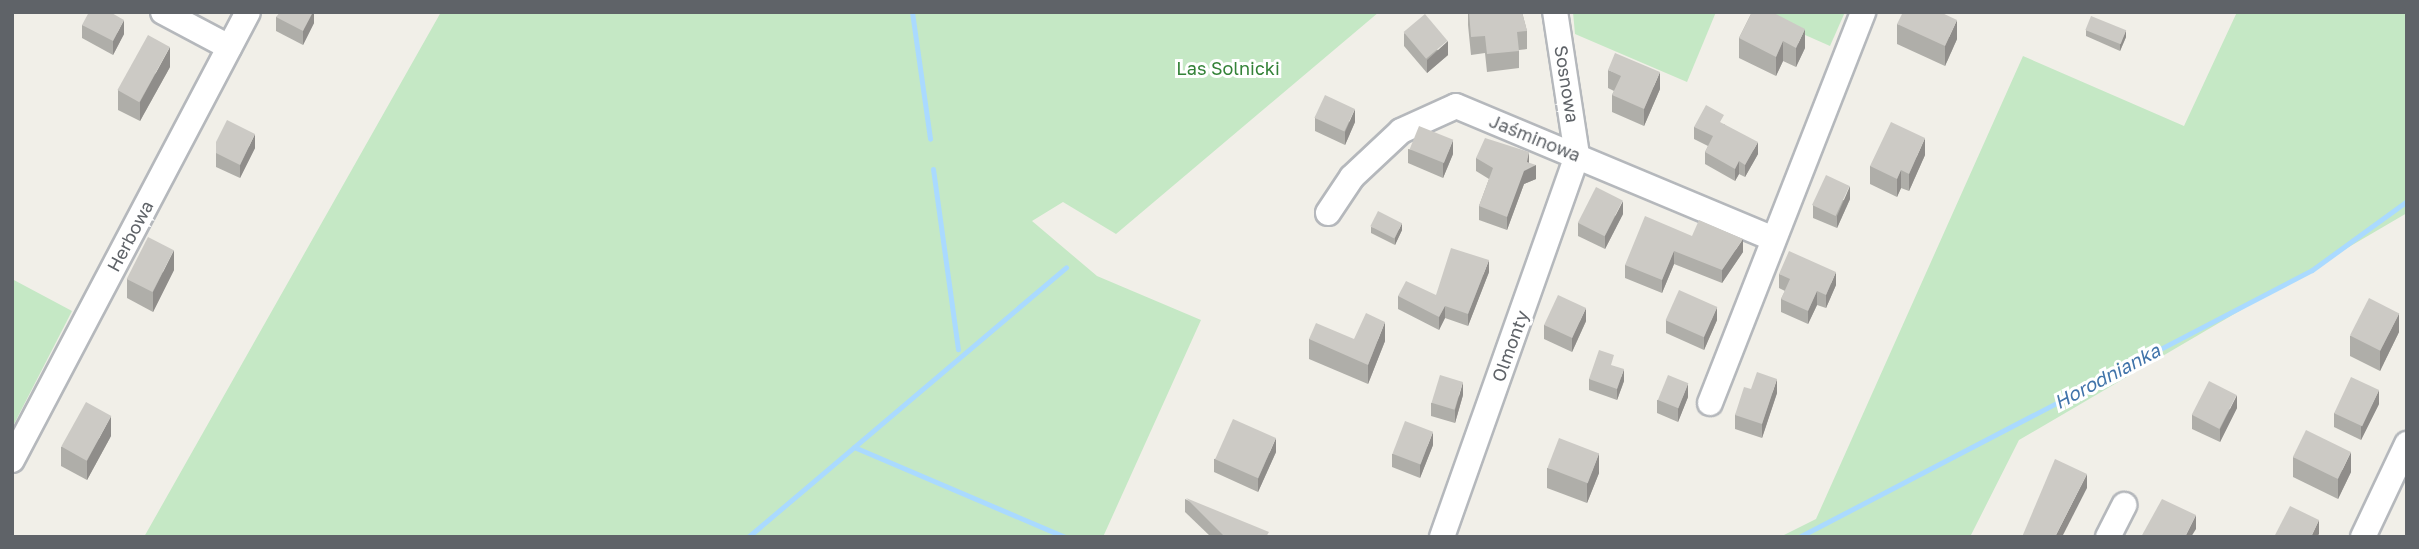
<!DOCTYPE html>
<meta charset="utf-8">
<style>
body{margin:0}
#map{position:relative;width:2419px;height:549px;overflow:hidden;background:#f1efe8;font-family:"Golos Text",sans-serif}
div>[style]{position:absolute}
[style*='--x']{left:calc(var(--x)*1px);top:calc(var(--y)*1px);width:calc(var(--w)*1px);rotate:calc(var(--a)*1deg)}
.green>*{inset:0;background:#c5e8c5}
.stream>*{height:5px;margin:-2.5px;padding:0 2.5px;transform-origin:2.5px;border-radius:2.5px;background:#aadaff}
.roads{filter:drop-shadow(2px 0 #b5b8bc) drop-shadow(-2px 0 #b5b8bc) drop-shadow(0 2px #b5b8bc) drop-shadow(0 -2px #b5b8bc)}
.minor>*{height:24px;margin:-12px;padding:0 12px;transform-origin:12px;border-radius:12px;background:#fff}
.wall>*{inset:0;background:#afaea9}
.shaded-wall>*{inset:0;background:#8f8d8a}
.building>*{inset:0;background:#cccac5;transform-origin:0 0}
span{translate:-50% -50%;white-space:nowrap;text-align:center;line-height:1.15;-webkit-text-stroke:6px #fff;paint-order:stroke}
.park-label{font-size:18px;color:#348238}
.street-label{font-size:18px;color:#5f6368}
.water-label{font-size:19px;color:#4174aa;font-style:italic}
.frame{position:absolute;inset:0;border:14px solid #5f6368;pointer-events:none}
</style>
<div id="map">
<div class="green">
<div style="clip-path:polygon(441px 12px,1004px 13px,1379px 12px,1116px 234px,1063px 202px,1032px 221px,1097px 276px,1201px 320px,1103px 537px,144px 537px)"></div>
<div style="clip-path:polygon(1573px 12px,1716px 12px,1687px 82px,1575px 34px)"></div>
<div style="clip-path:polygon(1753px 12px,1845px 12px,1830px 46px)"></div>
<div style="clip-path:polygon(2237px 12px,2407px 12px,2407px 213px,2019px 440px,1970px 537px,1780px 537px,1816px 519px,2023px 56px,2184px 126px)"></div>
<div style="clip-path:polygon(12px 279px,72px 311px,12px 428px)"></div>
</div>
<div class="stream">
<div style="--x:912;--y:12;--w:128;--a:81.9"></div>
<div style="--x:933;--y:169;--w:182;--a:82.1"></div>
<div style="--x:854;--y:447;--w:229;--a:23.1"></div>
<div style="--x:748;--y:537;--w:417;--a:-40.3"></div>
<div style="--x:1799;--y:537;--w:578;--a:-27.5"></div>
<div style="--x:2312;--y:270;--w:117;--a:-36"></div>
</div>
<div class="roads">
<div class="minor">
<div style="--x:163;--y:12;--w:75;--a:27.9"></div>
<div style="--x:1328;--y:213;--w:43;--a:-56.3"></div>
<div style="--x:1352;--y:177;--w:67;--a:-43.2"></div>
<div style="--x:1401;--y:131;--w:60;--a:-24.4"></div>
<div style="--x:1456;--y:106;--w:342;--a:22.7"></div>
<div style="--x:1710;--y:403;--w:420;--a:-68.6"></div>
<div style="--x:12;--y:460;--w:506;--a:-62.22"></div>
<div style="--x:1442;--y:537;--w:405;--a:-70.5"></div>
<div style="--x:1577;--y:155;--w:145;--a:-98.7"></div>
<div style="--x:2108;--y:537;--w:36;--a:-63"></div>
<div style="--x:2363;--y:537;--w:103;--a:-64.7"></div>
</div>
</div>
<div class="wall">
<div style="clip-path:polygon(314px 12px,314px 23px,303px 45px,276px 31px,276px 17px)"></div>
<div style="clip-path:polygon(1468px 12px,1522px 12px,1527px 31px,1527px 49px,1519px 50px,1519px 68px,1487px 72px,1485px 53px,1471px 55px,1468px 25px)"></div>
<div style="clip-path:polygon(1752px 12px,1805px 48px,1796px 67px,1783px 61px,1776px 76px,1739px 58px,1739px 38px)"></div>
<div style="clip-path:polygon(1897px 24px,1957px 39px,1945px 66px,1897px 44px)"></div>
<div style="clip-path:polygon(82px 25px,124px 34px,113px 55px,82px 38px)"></div>
<div style="clip-path:polygon(2086px 30px,2126px 37px,2120px 51px,2086px 36px)"></div>
<div style="clip-path:polygon(1404px 33px,1448px 55px,1427px 73px,1404px 46px)"></div>
<div style="clip-path:polygon(170px 67px,140px 121px,118px 110px,118px 90px)"></div>
<div style="clip-path:polygon(1608px 70px,1660px 89px,1644px 126px,1612px 112px,1612px 95px,1614px 91px,1608px 88px)"></div>
<div style="clip-path:polygon(1315px 118px,1355px 122px,1345px 145px,1315px 131px)"></div>
<div style="clip-path:polygon(1724px 124px,1758px 154px,1745px 177px,1739px 174px,1735px 181px,1705px 164px,1705px 152px,1708px 146px,1694px 139px,1694px 127px)"></div>
<div style="clip-path:polygon(216px 142px,255px 148px,240px 178px,216px 167px)"></div>
<div style="clip-path:polygon(1408px 149px,1453px 154px,1443px 178px,1408px 163px)"></div>
<div style="clip-path:polygon(1925px 155px,1909px 191px,1901px 188px,1897px 197px,1870px 184px,1870px 166px)"></div>
<div style="clip-path:polygon(1476px 158px,1529px 163px,1536px 179px,1524px 184px,1507px 230px,1479px 220px,1479px 206px,1489px 179px,1476px 171px)"></div>
<div style="clip-path:polygon(1850px 199px,1837px 228px,1813px 218px,1813px 205px)"></div>
<div style="clip-path:polygon(1623px 214px,1605px 249px,1578px 236px,1578px 223px)"></div>
<div style="clip-path:polygon(1371px 227px,1402px 230px,1395px 245px,1371px 233px)"></div>
<div style="clip-path:polygon(1692px 236px,1743px 252px,1722px 283px,1674px 264px,1662px 293px,1625px 278px,1625px 265px)"></div>
<div style="clip-path:polygon(174px 270px,153px 312px,127px 298px,127px 279px)"></div>
<div style="clip-path:polygon(1489px 272px,1468px 326px,1445px 318px,1439px 330px,1398px 309px,1398px 296px,1436px 295px)"></div>
<div style="clip-path:polygon(1779px 274px,1836px 285px,1826px 308px,1817px 305px,1808px 324px,1781px 312px,1781px 299px,1785px 291px,1779px 288px)"></div>
<div style="clip-path:polygon(1666px 320px,1717px 320px,1704px 350px,1666px 333px)"></div>
<div style="clip-path:polygon(1586px 321px,1572px 352px,1544px 339px,1544px 325px)"></div>
<div style="clip-path:polygon(2399px 332px,2380px 371px,2350px 356px,2350px 336px)"></div>
<div style="clip-path:polygon(1309px 339px,1354px 339px,1385px 341px,1368px 384px,1309px 359px)"></div>
<div style="clip-path:polygon(1614px 366px,1624px 381px,1617px 400px,1589px 390px,1589px 379px)"></div>
<div style="clip-path:polygon(1751px 389px,1777px 393px,1762px 438px,1735px 429px,1735px 415px)"></div>
<div style="clip-path:polygon(1463px 395px,1455px 423px,1431px 416px,1431px 403px)"></div>
<div style="clip-path:polygon(1688px 397px,1678px 422px,1657px 413px,1657px 400px)"></div>
<div style="clip-path:polygon(2379px 404px,2361px 440px,2334px 427px,2334px 413px)"></div>
<div style="clip-path:polygon(2237px 408px,2220px 442px,2192px 429px,2192px 415px)"></div>
<div style="clip-path:polygon(111px 436px,87px 480px,61px 466px,61px 447px)"></div>
<div style="clip-path:polygon(1433px 445px,1420px 478px,1392px 467px,1392px 454px)"></div>
<div style="clip-path:polygon(1276px 452px,1258px 492px,1214px 472px,1214px 459px)"></div>
<div style="clip-path:polygon(2293px 457px,2351px 472px,2338px 499px,2293px 477px)"></div>
<div style="clip-path:polygon(1547px 468px,1599px 473px,1587px 503px,1547px 488px)"></div>
<div style="clip-path:polygon(1185px 499px,1269px 537px,1211px 537px,1185px 512px)"></div>
</div>
<div class="shaded-wall">
<div style="clip-path:polygon(309px 12px,314px 12px,314px 23px,303px 45px,303px 31px)"></div>
<div style="clip-path:polygon(124px 20px,124px 34px,113px 55px,113px 41px)"></div>
<div style="clip-path:polygon(1957px 20px,1957px 39px,1945px 66px,1945px 46px)"></div>
<div style="clip-path:polygon(1805px 29px,1805px 48px,1796px 67px,1796px 48px)"></div>
<div style="clip-path:polygon(2126px 30px,2126px 37px,2120px 51px,2120px 44px)"></div>
<div style="clip-path:polygon(1448px 41px,1448px 55px,1427px 73px,1427px 60px)"></div>
<div style="clip-path:polygon(1783px 41px,1783px 61px,1776px 76px,1776px 57px)"></div>
<div style="clip-path:polygon(170px 47px,170px 67px,140px 121px,140px 102px)"></div>
<div style="clip-path:polygon(1660px 72px,1660px 89px,1644px 126px,1644px 109px)"></div>
<div style="clip-path:polygon(1355px 109px,1355px 122px,1345px 145px,1345px 132px)"></div>
<div style="clip-path:polygon(255px 134px,255px 148px,240px 178px,240px 165px)"></div>
<div style="clip-path:polygon(1925px 138px,1925px 155px,1909px 191px,1909px 174px)"></div>
<div style="clip-path:polygon(1453px 140px,1453px 154px,1443px 178px,1443px 164px)"></div>
<div style="clip-path:polygon(1758px 142px,1758px 154px,1745px 177px,1745px 165px)"></div>
<div style="clip-path:polygon(1529px 152px,1529px 166px,1536px 165px,1536px 179px,1524px 184px,1507px 230px,1507px 217px)"></div>
<div style="clip-path:polygon(1739px 161px,1739px 174px,1735px 181px,1735px 169px)"></div>
<div style="clip-path:polygon(1901px 170px,1901px 188px,1897px 197px,1897px 179px)"></div>
<div style="clip-path:polygon(1850px 186px,1850px 199px,1837px 228px,1837px 216px)"></div>
<div style="clip-path:polygon(1623px 201px,1623px 214px,1605px 249px,1605px 236px)"></div>
<div style="clip-path:polygon(1402px 223px,1402px 230px,1395px 245px,1395px 238px)"></div>
<div style="clip-path:polygon(1743px 239px,1743px 252px,1722px 283px,1722px 270px)"></div>
<div style="clip-path:polygon(174px 250px,174px 270px,153px 312px,153px 292px)"></div>
<div style="clip-path:polygon(1674px 251px,1674px 264px,1662px 293px,1662px 280px)"></div>
<div style="clip-path:polygon(1489px 260px,1489px 272px,1468px 326px,1468px 314px)"></div>
<div style="clip-path:polygon(1836px 272px,1836px 285px,1826px 308px,1826px 295px)"></div>
<div style="clip-path:polygon(1817px 291px,1817px 305px,1808px 324px,1808px 311px)"></div>
<div style="clip-path:polygon(1445px 306px,1445px 318px,1439px 330px,1439px 317px)"></div>
<div style="clip-path:polygon(1717px 307px,1717px 320px,1704px 350px,1704px 336px)"></div>
<div style="clip-path:polygon(1586px 308px,1586px 321px,1572px 352px,1572px 338px)"></div>
<div style="clip-path:polygon(2399px 313px,2399px 332px,2380px 371px,2380px 351px)"></div>
<div style="clip-path:polygon(1385px 322px,1385px 341px,1368px 384px,1368px 365px)"></div>
<div style="clip-path:polygon(1624px 369px,1624px 381px,1617px 400px,1617px 389px)"></div>
<div style="clip-path:polygon(1777px 379px,1777px 393px,1762px 438px,1762px 424px)"></div>
<div style="clip-path:polygon(1463px 382px,1463px 395px,1455px 423px,1455px 410px)"></div>
<div style="clip-path:polygon(1688px 383px,1688px 397px,1678px 422px,1678px 409px)"></div>
<div style="clip-path:polygon(2379px 390px,2379px 404px,2361px 440px,2361px 427px)"></div>
<div style="clip-path:polygon(2237px 395px,2237px 408px,2220px 442px,2220px 429px)"></div>
<div style="clip-path:polygon(111px 416px,111px 436px,87px 480px,87px 461px)"></div>
<div style="clip-path:polygon(1433px 432px,1433px 445px,1420px 478px,1420px 465px)"></div>
<div style="clip-path:polygon(1276px 438px,1276px 452px,1258px 492px,1258px 479px)"></div>
<div style="clip-path:polygon(2351px 452px,2351px 472px,2338px 499px,2338px 479px)"></div>
<div style="clip-path:polygon(1599px 453px,1599px 473px,1587px 503px,1587px 484px)"></div>
<div style="clip-path:polygon(2087px 474px,2087px 488px,2062px 537px,2055px 537px)"></div>
<div style="clip-path:polygon(2196px 515px,2196px 529px,2191px 537px,2185px 537px)"></div>
<div style="clip-path:polygon(2319px 520px,2319px 534px,2317px 537px,2311px 537px)"></div>
</div>
<div class="building">
<div style="clip-path:polygon(89px 12px,110px 12px,124px 20px,113px 41px,82px 25px)"></div>
<div style="clip-path:polygon(280px 12px,313px 12px,303px 31px,276px 17px)"></div>
<div style="clip-path:polygon(1469px 12px,1522px 12px,1527px 31px,1517px 32px,1519px 51px,1487px 54px,1485px 36px,1471px 37px)"></div>
<div style="clip-path:polygon(1752px 12px,1772px 12px,1805px 29px,1796px 48px,1783px 41px,1776px 57px,1739px 38px)"></div>
<div style="clip-path:polygon(1903px 12px,1940px 12px,1957px 20px,1945px 46px,1897px 24px)"></div>
<div style="left:1425px;top:14px;width:35px;height:28px;rotate:50deg"></div>
<div style="left:2091px;top:16px;width:38px;height:15px;rotate:22deg"></div>
<div style="left:148px;top:35px;width:25px;height:63px;rotate:29deg"></div>
<div style="clip-path:polygon(1615px 53px,1660px 72px,1644px 109px,1612px 95px,1621px 76px,1608px 70px)"></div>
<div style="left:1325px;top:95px;width:33px;height:25px;rotate:25deg"></div>
<div style="clip-path:polygon(1706px 105px,1724px 115px,1720px 122px,1758px 142px,1745px 165px,1739px 161px,1735px 169px,1705px 152px,1713px 136px,1694px 127px)"></div>
<div style="clip-path:polygon(227px 120px,255px 134px,240px 165px,216px 153px,216px 142px)"></div>
<div style="clip-path:polygon(1891px 122px,1925px 138px,1909px 174px,1901px 170px,1897px 179px,1870px 166px)"></div>
<div style="left:1419px;top:126px;width:37px;height:25px;rotate:22deg"></div>
<div style="clip-path:polygon(1485px 138px,1529px 152px,1527px 162px,1536px 165px,1524px 171px,1507px 217px,1479px 206px,1493px 168px,1476px 158px)"></div>
<div style="left:1826px;top:175px;width:26px;height:33px;rotate:25deg"></div>
<div style="left:1596px;top:187px;width:30px;height:40px;rotate:27deg"></div>
<div style="left:1378px;top:211px;width:27px;height:17px;rotate:27deg"></div>
<div style="clip-path:polygon(1645px 216px,1692px 236px,1699px 220px,1743px 239px,1722px 270px,1674px 251px,1662px 280px,1625px 265px)"></div>
<div style="left:148px;top:237px;width:29px;height:47px;rotate:27deg"></div>
<div style="clip-path:polygon(1451px 248px,1489px 260px,1468px 314px,1445px 306px,1439px 317px,1398px 296px,1406px 281px,1436px 295px)"></div>
<div style="clip-path:polygon(1789px 251px,1836px 272px,1826px 295px,1817px 291px,1808px 311px,1781px 299px,1790px 279px,1779px 274px)"></div>
<div style="left:1679px;top:290px;width:42px;height:33px;rotate:24deg"></div>
<div style="left:1558px;top:295px;width:31px;height:33px;rotate:25deg"></div>
<div style="left:2369px;top:298px;width:34px;height:42px;rotate:27deg"></div>
<div style="clip-path:polygon(1366px 313px,1385px 322px,1368px 365px,1309px 339px,1316px 323px,1354px 339px)"></div>
<div style="clip-path:polygon(1599px 350px,1614px 355px,1611px 365px,1624px 369px,1617px 389px,1589px 379px)"></div>
<div style="clip-path:polygon(1757px 372px,1777px 379px,1762px 424px,1735px 415px,1744px 387px,1751px 389px)"></div>
<div style="left:1440px;top:375px;width:24px;height:29px;rotate:17deg"></div>
<div style="left:1668px;top:375px;width:22px;height:27px;rotate:22deg"></div>
<div style="left:2351px;top:377px;width:31px;height:40px;rotate:25deg"></div>
<div style="left:2209px;top:381px;width:31px;height:38px;rotate:27deg"></div>
<div style="left:86px;top:402px;width:29px;height:51px;rotate:29deg"></div>
<div style="left:1233px;top:419px;width:47px;height:44px;rotate:24deg"></div>
<div style="left:1405px;top:421px;width:30px;height:35px;rotate:21deg"></div>
<div style="left:2306px;top:430px;width:50px;height:30px;rotate:26deg"></div>
<div style="left:1559px;top:438px;width:43px;height:32px;rotate:21deg"></div>
<div style="clip-path:polygon(2055px 459px,2087px 474px,2055px 537px,2022px 537px)"></div>
<div style="clip-path:polygon(1186px 498px,1269px 532px,1266px 537px,1225px 537px)"></div>
<div style="clip-path:polygon(2162px 499px,2196px 515px,2185px 537px,2141px 537px)"></div>
<div style="clip-path:polygon(2290px 506px,2319px 520px,2311px 537px,2274px 537px)"></div>
</div>
<div class="park-label">
<span style="left:1228px;top:68px">Las Solnicki</span>
</div>
<div class="street-label">
<span style="left:1567px;top:84px;rotate:81deg">Sosnowa</span>
<span style="left:1535px;top:138px;rotate:22deg">Jaśminowa</span>
<span style="left:130px;top:236px;rotate:-62deg">Herbowa</span>
<span style="left:1510px;top:346px;rotate:-70deg">Olmonty</span>
</div>
<div class="water-label">
<span style="left:2107px;top:376px;rotate:-28deg">Horodnianka</span>
</div>
<div class="frame"></div>
</div>
